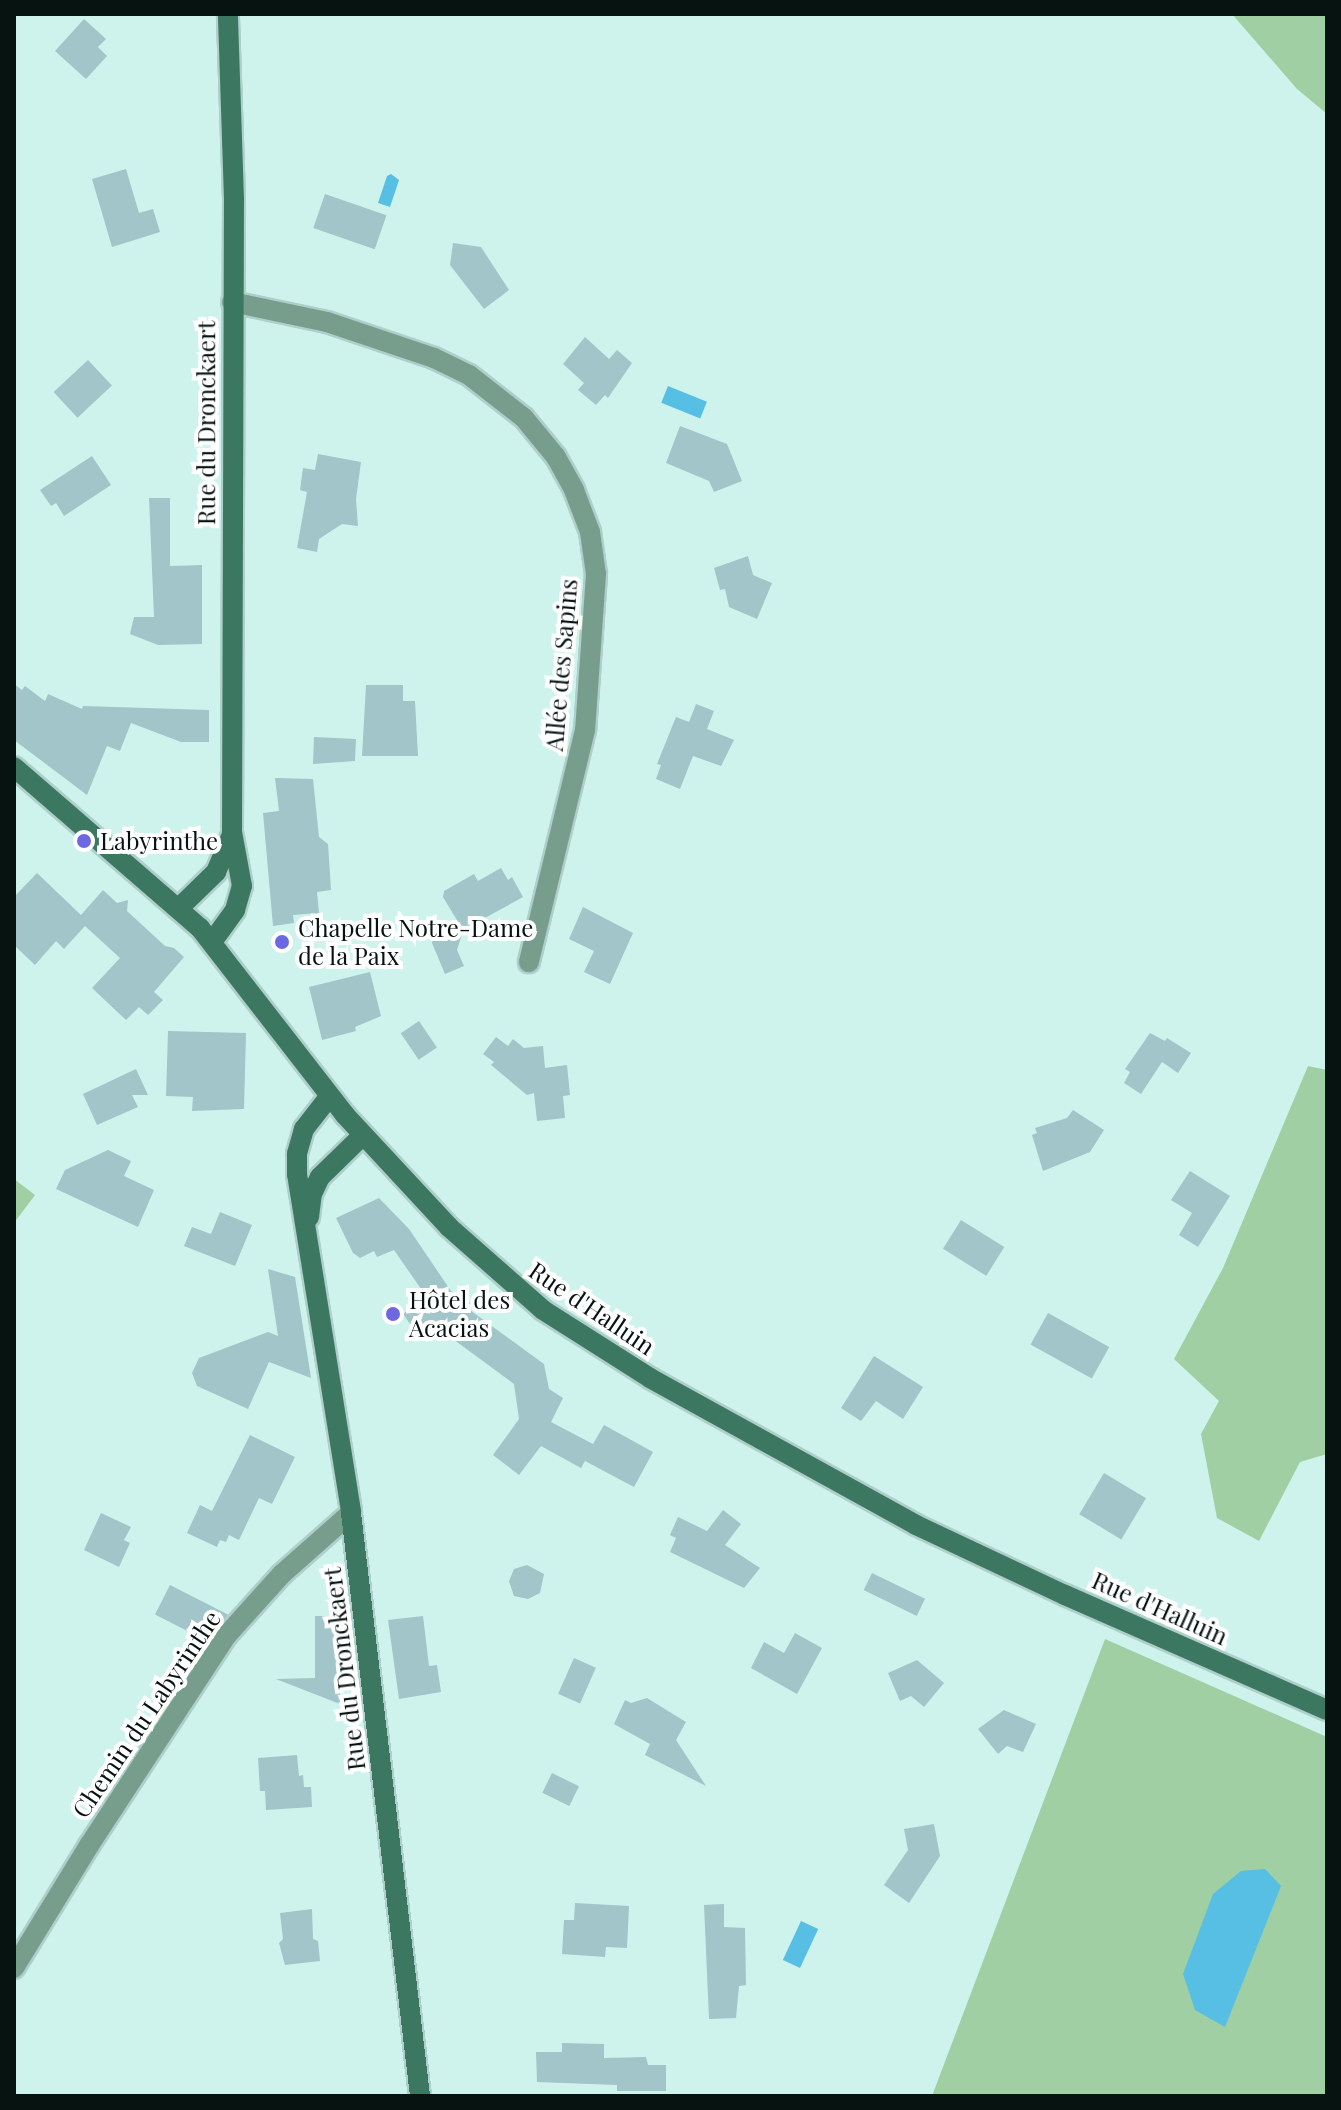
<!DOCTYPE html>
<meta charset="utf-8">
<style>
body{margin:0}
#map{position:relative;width:1341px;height:2110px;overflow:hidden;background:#cef3ed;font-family:"Playfair Display",serif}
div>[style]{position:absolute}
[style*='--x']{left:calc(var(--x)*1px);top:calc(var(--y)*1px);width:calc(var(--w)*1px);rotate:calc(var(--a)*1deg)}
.green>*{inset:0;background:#9fcfa3}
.water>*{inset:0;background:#57bfe3;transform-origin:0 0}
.building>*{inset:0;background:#a1c5c8;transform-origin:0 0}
.roads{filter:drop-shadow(2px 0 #aecfca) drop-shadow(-2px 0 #aecfca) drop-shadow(0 2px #aecfca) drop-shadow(0 -2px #aecfca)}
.street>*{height:20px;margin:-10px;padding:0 10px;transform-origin:10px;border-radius:10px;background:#779e8d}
.secondary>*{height:20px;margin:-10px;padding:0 10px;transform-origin:10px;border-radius:10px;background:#3c7861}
.dots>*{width:22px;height:22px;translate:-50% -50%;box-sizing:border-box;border:4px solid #fff;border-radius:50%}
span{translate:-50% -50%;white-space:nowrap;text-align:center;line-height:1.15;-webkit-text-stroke:8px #fff;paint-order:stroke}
.street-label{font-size:24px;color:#061311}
.poi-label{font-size:24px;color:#061311}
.left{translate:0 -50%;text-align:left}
.frame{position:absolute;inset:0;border:16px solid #061311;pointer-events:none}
</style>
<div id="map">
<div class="green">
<div style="clip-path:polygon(1232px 14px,1327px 14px,1327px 114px,1297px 89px)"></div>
<div style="clip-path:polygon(1308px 1066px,1327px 1070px,1327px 1454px,1300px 1462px,1259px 1541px,1217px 1518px,1201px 1434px,1219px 1401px,1174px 1359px,1223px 1268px)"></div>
<div style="clip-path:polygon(14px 1179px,35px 1195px,14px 1223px)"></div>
<div style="clip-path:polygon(1105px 1639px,1327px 1737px,1327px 2096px,932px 2096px)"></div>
</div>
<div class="water">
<div style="clip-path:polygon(391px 174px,399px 180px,390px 207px,378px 203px,387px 176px)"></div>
<div style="left:668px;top:386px;width:42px;height:18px;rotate:22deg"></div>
<div style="clip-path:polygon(1265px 1869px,1281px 1886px,1225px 2027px,1195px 2010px,1183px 1974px,1213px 1894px,1241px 1871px)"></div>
<div style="left:801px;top:1921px;width:19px;height:43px;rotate:25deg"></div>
</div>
<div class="building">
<div style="clip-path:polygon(84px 19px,106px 39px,98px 47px,107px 56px,86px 79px,55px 51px)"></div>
<div style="clip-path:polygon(126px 169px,139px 213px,153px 209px,160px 232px,112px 247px,92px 179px)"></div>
<div style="left:325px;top:194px;width:65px;height:36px;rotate:19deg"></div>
<div style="clip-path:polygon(453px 243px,481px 247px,509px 290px,484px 309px,450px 265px)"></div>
<div style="clip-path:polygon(585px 337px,609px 359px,617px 350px,632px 363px,608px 398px,605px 395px,596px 405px,578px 390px,584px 383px,563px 364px)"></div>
<div style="left:88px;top:360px;width:35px;height:47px;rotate:47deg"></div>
<div style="clip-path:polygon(680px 426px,727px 444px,742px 481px,714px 492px,709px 481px,666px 463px)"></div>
<div style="clip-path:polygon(318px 454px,361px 462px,356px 499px,358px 526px,342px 524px,319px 539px,317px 552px,297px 548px,307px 492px,300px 490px,303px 468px,315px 470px)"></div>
<div style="clip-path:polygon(92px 456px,111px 485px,64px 516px,56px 503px,51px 506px,40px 490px)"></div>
<div style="clip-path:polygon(149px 498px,170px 498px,170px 566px,202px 565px,202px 644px,158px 645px,130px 634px,134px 617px,154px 617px)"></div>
<div style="clip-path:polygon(748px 556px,753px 575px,772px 583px,757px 619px,729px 607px,725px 589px,720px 590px,714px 568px)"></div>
<div style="clip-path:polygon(14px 684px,22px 690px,25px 686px,45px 701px,48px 694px,82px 709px,83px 706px,209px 710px,209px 742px,181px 742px,131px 723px,120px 751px,107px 746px,87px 795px,14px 740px)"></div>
<div style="clip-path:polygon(366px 685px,403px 685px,403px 701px,415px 701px,418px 756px,362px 756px)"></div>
<div style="clip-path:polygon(696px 704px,714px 711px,707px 729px,734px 740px,721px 766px,693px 756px,680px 789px,656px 779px,661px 765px,657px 764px,676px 717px,689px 722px)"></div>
<div style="clip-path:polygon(314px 737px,356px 739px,355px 761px,313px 764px)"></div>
<div style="clip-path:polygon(275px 778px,313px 779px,319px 837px,328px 844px,331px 890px,317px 892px,319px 913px,293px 915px,294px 923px,273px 926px,263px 813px,279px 811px)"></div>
<div style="clip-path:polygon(501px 868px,508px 880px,512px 877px,523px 897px,463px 930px,443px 897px,444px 891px,474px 874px,478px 881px)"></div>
<div style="clip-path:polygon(37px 873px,81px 915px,103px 890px,117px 903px,128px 900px,127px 911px,165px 946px,174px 948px,184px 957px,154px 992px,163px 1000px,148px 1015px,139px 1007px,126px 1020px,92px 988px,120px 958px,85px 926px,64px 949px,56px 941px,35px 965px,14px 945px,14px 897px)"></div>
<div style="clip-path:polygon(583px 907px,633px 933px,610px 984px,584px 972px,594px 951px,569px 939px)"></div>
<div style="clip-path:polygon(436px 924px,463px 931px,457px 950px,464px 966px,445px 974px,432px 943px)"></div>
<div style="clip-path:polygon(370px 972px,381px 1016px,355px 1027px,356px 1031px,322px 1040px,309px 987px)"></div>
<div style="left:419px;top:1021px;width:32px;height:22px;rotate:56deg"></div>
<div style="clip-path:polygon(168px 1031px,246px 1033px,244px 1109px,192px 1111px,193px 1097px,166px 1096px)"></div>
<div style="clip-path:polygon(1150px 1033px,1165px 1041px,1167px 1038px,1191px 1053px,1178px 1073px,1162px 1062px,1141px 1094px,1124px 1083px,1130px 1072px,1125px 1069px)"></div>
<div style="clip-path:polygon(496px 1037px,508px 1046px,513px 1039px,524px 1048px,543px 1046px,545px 1068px,567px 1065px,570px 1095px,563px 1096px,565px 1118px,537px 1121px,534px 1093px,527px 1095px,491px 1065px,494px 1062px,483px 1054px)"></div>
<div style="clip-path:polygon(136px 1069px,148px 1095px,132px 1095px,138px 1107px,97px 1125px,83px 1094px)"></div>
<div style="clip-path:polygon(1073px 1110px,1104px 1130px,1090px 1152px,1043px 1171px,1032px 1135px,1037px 1133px,1035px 1128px,1067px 1118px)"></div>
<div style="clip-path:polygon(108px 1150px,131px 1161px,124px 1176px,154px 1190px,138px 1227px,56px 1189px,65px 1170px)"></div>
<div style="clip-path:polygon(1190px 1171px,1230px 1196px,1198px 1247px,1179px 1235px,1192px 1213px,1171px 1200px)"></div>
<div style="clip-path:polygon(379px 1198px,409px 1229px,451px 1291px,470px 1303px,467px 1308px,544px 1364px,549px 1389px,563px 1398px,551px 1422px,593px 1444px,604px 1425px,653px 1452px,634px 1487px,585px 1461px,581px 1468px,541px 1446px,519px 1475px,493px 1455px,519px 1419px,514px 1384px,438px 1328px,433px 1333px,427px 1325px,416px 1332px,403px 1314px,426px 1296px,394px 1250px,377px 1257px,374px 1251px,360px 1258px,353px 1253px,336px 1218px)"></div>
<div style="clip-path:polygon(220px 1212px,252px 1225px,235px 1266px,184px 1246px,192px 1227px,211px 1234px)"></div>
<div style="left:961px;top:1220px;width:51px;height:34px;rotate:32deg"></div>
<div style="clip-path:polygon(268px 1269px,295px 1277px,311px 1378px,269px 1362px,248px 1409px,197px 1386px,192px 1373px,199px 1358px,268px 1332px,278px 1336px)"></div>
<div style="left:1048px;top:1313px;width:70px;height:36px;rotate:29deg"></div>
<div style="clip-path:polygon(874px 1356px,923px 1387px,903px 1419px,876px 1401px,861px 1421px,841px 1408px)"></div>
<div style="clip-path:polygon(250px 1435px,295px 1457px,272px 1504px,259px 1498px,239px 1540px,229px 1535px,226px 1542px,220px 1540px,217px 1547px,187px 1533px,200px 1505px,212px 1511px)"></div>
<div style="left:1104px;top:1473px;width:49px;height:48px;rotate:31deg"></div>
<div style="clip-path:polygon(723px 1510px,741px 1524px,725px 1545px,760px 1568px,744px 1588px,670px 1552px,676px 1538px,670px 1535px,678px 1517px,707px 1531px)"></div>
<div style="clip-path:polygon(101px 1513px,131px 1527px,124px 1540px,130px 1543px,119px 1567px,84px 1550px)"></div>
<div style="clip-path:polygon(527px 1565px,544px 1574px,540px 1593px,528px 1599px,514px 1596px,509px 1581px,514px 1569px)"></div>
<div style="left:872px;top:1573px;width:59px;height:19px;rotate:26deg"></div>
<div style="left:170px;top:1585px;width:65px;height:33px;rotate:27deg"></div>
<div style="clip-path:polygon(315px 1616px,340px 1616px,340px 1704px,276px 1679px,315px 1678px)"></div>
<div style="clip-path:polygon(423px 1616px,429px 1666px,437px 1665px,441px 1692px,399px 1699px,388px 1620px)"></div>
<div style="clip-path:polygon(795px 1633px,822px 1648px,797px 1694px,751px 1668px,764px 1642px,784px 1653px)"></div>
<div style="left:574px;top:1658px;width:24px;height:39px;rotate:24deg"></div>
<div style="clip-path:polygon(917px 1660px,944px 1683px,924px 1707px,911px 1696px,900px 1701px,888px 1673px)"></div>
<div style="clip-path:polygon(647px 1698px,686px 1722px,676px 1740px,706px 1786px,645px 1755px,650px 1744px,614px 1724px,625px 1700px,631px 1703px)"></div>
<div style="clip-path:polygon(1004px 1710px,1036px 1724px,1023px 1752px,1007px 1746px,998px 1754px,978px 1729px)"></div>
<div style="clip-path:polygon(297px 1755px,299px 1776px,303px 1775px,304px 1787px,311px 1787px,312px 1807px,266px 1810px,265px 1791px,260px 1791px,258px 1758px)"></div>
<div style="left:552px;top:1773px;width:30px;height:22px;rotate:26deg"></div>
<div style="clip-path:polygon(934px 1824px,940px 1856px,909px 1903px,884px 1885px,908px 1850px,904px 1829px)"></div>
<div style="clip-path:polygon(575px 1903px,629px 1906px,627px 1948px,606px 1947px,605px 1957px,562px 1954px,564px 1920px,574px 1920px)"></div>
<div style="clip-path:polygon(724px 1904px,724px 1927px,745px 1928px,746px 1985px,739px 1986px,736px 2018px,709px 2019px,704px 1905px)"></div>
<div style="clip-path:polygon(312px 1909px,313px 1939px,318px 1941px,320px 1961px,285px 1965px,279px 1943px,283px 1939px,280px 1913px)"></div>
<div style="clip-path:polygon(562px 2043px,604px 2044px,604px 2058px,646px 2057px,648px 2065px,666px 2065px,666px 2091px,617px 2091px,617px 2085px,537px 2082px,536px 2052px,562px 2052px)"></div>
</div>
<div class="roads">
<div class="street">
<div style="--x:232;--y:302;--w:97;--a:11.9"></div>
<div style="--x:327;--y:322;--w:113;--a:18.6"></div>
<div style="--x:434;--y:358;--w:39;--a:26"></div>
<div style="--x:469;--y:375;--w:70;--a:38"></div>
<div style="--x:524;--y:418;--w:50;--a:50.6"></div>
<div style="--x:556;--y:457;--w:38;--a:61"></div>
<div style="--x:574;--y:490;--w:45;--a:69.1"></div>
<div style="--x:590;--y:532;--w:42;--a:81.9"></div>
<div style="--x:596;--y:574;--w:156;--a:94"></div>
<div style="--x:585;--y:730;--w:239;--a:103.6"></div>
<div style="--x:14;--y:1968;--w:145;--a:-58.5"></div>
<div style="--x:90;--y:1844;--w:250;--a:-56.8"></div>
<div style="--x:227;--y:1635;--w:82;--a:-48"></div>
<div style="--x:282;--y:1574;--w:92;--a:-41.5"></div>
</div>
<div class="secondary">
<div style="--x:14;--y:767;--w:246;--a:40.9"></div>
<div style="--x:200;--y:928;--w:237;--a:52.2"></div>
<div style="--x:345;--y:1115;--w:153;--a:47.1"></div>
<div style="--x:449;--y:1227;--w:125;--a:41.4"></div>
<div style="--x:543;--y:1310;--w:127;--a:32.4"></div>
<div style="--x:650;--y:1378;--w:304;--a:28.9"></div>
<div style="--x:916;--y:1525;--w:165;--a:25.2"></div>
<div style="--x:1065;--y:1595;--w:286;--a:23.7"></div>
<div style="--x:179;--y:908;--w:52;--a:-44.2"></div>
<div style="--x:216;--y:872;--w:39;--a:-67"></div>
<div style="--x:212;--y:942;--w:39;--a:-54"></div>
<div style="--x:235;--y:910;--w:25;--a:-74"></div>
<div style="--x:242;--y:886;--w:55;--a:-100.5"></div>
<div style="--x:232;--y:832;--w:633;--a:-89.82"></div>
<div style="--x:234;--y:199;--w:185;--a:-91.9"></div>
<div style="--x:329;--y:1097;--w:41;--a:128"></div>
<div style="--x:304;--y:1129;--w:26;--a:106"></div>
<div style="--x:297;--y:1154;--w:20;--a:90"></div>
<div style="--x:297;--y:1174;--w:343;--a:80.9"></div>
<div style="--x:351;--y:1513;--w:587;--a:83.25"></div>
<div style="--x:309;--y:1217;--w:23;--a:-83"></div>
<div style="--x:312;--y:1194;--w:19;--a:-65"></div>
<div style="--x:320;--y:1177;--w:60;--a:-44.3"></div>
</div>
</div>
<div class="dots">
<div style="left:84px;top:841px;background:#6c68e2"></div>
<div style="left:282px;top:942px;background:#6c68e2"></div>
<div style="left:393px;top:1314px;background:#6c68e2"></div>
</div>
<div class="street-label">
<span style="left:206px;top:423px;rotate:-90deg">Rue du Dronckaert</span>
<span style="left:561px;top:665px;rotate:-85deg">Allée des Sapins</span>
<span style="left:592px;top:1308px;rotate:34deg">Rue d'Halluin</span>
<span style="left:1160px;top:1608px;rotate:24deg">Rue d'Halluin</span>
<span style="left:344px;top:1669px;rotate:-97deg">Rue du Dronckaert</span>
<span style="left:146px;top:1714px;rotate:-56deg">Chemin du Labyrinthe</span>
</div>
<div class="poi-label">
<span class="left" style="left:100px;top:841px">Labyrinthe</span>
<span class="left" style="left:298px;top:942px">Chapelle Notre-Dame<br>de la Paix</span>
<span class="left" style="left:409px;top:1314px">Hôtel des<br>Acacias</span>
</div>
<div class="frame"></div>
</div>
